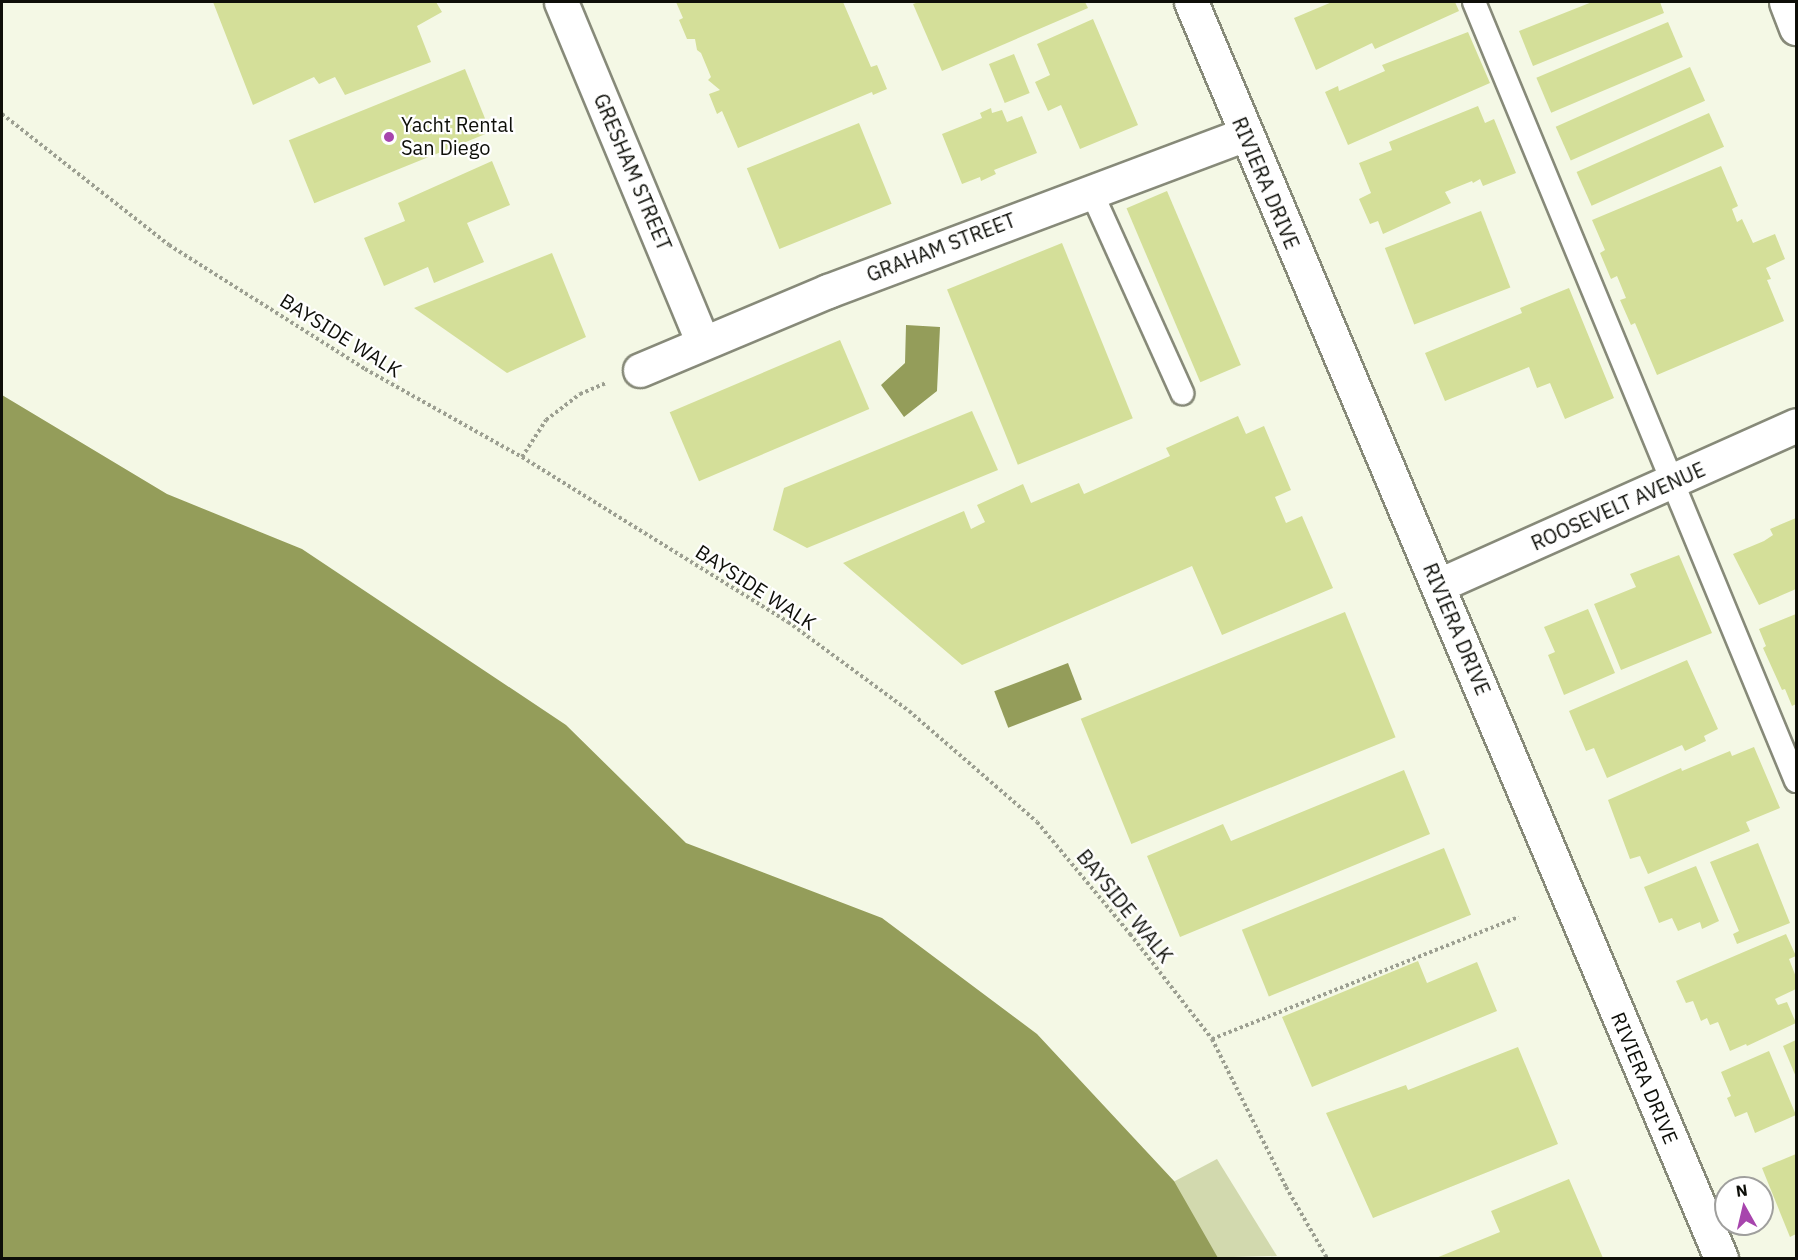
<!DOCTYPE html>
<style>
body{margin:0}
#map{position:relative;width:1798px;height:1260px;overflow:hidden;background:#f4f8e5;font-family:"IBM Plex Sans",sans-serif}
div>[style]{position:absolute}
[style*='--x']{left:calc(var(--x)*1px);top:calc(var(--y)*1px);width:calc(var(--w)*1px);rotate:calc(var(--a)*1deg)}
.green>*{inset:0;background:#d2d9ae}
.water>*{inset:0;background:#949d5a;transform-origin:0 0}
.building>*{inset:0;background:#d4df99;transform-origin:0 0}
.path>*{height:4px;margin-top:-2px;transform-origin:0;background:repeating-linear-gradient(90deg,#9c9f91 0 3px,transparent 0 6px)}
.roads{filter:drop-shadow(2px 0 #878a79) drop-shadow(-2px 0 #878a79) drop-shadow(0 2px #878a79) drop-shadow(0 -2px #878a79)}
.service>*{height:22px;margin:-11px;padding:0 11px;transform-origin:11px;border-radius:11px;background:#fff}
.minor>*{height:33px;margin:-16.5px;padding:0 16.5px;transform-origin:16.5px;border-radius:16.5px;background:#fff}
.tertiary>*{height:33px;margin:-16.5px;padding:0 16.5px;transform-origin:16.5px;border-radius:16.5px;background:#fff}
.dots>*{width:16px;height:16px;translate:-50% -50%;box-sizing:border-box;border:3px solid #fff;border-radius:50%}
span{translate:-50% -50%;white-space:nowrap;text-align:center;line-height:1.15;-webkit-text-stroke:4.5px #fff;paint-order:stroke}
.poi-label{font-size:20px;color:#0e0f09}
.left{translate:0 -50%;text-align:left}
.street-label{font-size:20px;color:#0e0f09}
.frame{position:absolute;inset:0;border:3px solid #0e0f09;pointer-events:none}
.north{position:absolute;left:1714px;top:1176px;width:60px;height:60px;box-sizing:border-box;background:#fff;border:2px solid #9f9f9d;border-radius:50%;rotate:352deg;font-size:16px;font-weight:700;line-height:24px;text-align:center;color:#0e0f09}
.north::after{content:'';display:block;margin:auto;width:21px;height:27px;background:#a745ad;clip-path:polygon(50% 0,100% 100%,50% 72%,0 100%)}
</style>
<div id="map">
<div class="green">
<div style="clip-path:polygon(1217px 1159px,1277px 1256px,1194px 1258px,1152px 1193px)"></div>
</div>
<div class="water">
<div style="clip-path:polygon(906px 325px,940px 327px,937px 391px,904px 417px,881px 385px,905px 363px)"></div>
<div style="clip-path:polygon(2px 395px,167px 494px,302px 549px,566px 725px,686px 843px,882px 918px,1037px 1034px,1174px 1181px,1218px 1258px,2px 1258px)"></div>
<div style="left:1068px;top:663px;width:39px;height:79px;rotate:69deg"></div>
</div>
<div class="building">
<div style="clip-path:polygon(213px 2px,436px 2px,442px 12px,417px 26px,431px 62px,345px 95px,335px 77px,319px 84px,314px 77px,253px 105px)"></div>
<div style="clip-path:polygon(676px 2px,843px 2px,871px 67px,877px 65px,887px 89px,873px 95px,872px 92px,738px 148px,722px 111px,717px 114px,709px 94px,720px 90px,708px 80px,711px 77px,701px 53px,697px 50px,695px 39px,687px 39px,679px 20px,683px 18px)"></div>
<div style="clip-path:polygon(919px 2px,1085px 2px,1088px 8px,942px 71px,913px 4px)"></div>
<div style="clip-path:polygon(1332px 2px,1455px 2px,1459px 11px,1375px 49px,1372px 43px,1316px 70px,1294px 18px)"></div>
<div style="clip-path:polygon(1592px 2px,1660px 2px,1664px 13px,1533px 66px,1519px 31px)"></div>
<div style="clip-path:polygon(1093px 19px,1138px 125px,1080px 149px,1061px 105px,1048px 111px,1035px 82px,1050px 75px,1037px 44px)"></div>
<div style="left:1668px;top:22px;width:38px;height:143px;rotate:67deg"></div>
<div style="clip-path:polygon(1468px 32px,1490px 83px,1348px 145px,1325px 92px,1338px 86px,1339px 91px,1385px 71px,1382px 65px)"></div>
<div style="left:1014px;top:54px;width:42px;height:27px;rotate:68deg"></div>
<div style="left:1690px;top:67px;width:37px;height:147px;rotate:66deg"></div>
<div style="left:465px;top:69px;width:68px;height:190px;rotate:68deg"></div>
<div style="clip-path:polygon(1478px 106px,1485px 123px,1494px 119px,1516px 173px,1483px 186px,1480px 179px,1473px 183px,1472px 181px,1445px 192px,1451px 203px,1383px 234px,1378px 221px,1370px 224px,1359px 199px,1371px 193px,1359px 163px,1392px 150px,1389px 142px)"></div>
<div style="clip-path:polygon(991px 108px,992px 113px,1002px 110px,1007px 122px,1022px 116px,1037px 153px,994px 170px,996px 174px,981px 181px,980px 177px,962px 184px,942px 134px,982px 118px,980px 113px)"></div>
<div style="left:1709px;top:113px;width:37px;height:145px;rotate:66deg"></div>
<div style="left:859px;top:123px;width:87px;height:121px;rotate:68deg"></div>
<div style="clip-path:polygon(492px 161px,510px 205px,467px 223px,484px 262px,434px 283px,428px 267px,384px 286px,364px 238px,405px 221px,398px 203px)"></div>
<div style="clip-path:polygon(1721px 166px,1738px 206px,1732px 209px,1737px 222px,1742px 219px,1753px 243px,1775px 234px,1785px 259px,1766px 268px,1771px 279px,1767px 280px,1784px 321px,1657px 375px,1635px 323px,1631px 325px,1620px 300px,1626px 298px,1617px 276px,1611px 279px,1600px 253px,1605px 250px,1592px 220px)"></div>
<div style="left:1167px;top:191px;width:189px;height:44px;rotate:67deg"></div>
<div style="left:1481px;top:211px;width:82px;height:103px;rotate:69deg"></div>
<div style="left:1062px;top:243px;width:189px;height:124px;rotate:68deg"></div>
<div style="clip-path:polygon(552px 253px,586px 337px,507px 373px,414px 308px)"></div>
<div style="clip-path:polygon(1569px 288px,1614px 398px,1565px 419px,1550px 383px,1537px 388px,1529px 367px,1445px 401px,1425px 353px,1522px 313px,1520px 308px)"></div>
<div style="left:840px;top:340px;width:75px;height:185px;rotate:67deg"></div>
<div style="clip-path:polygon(972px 411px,998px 470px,807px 548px,773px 530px,784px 488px)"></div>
<div style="clip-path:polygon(1238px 416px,1246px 434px,1264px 426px,1291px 490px,1275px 497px,1286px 523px,1302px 516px,1333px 588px,1222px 635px,1192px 566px,962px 665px,843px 563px,964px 511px,971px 529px,985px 522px,977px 505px,1023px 484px,1031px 503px,1079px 483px,1084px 494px,1170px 456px,1166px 448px)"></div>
<div style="clip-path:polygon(1796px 518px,1796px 589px,1759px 605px,1733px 554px,1764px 541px,1773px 535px,1770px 529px)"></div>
<div style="clip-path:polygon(1679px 555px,1712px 633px,1621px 670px,1594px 604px,1636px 587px,1630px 574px)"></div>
<div style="clip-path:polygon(1588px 609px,1615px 673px,1564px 695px,1548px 655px,1555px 652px,1544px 627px)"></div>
<div style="left:1345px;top:612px;width:135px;height:285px;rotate:68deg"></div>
<div style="clip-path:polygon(1796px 614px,1796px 704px,1792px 706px,1785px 689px,1782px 690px,1763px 648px,1766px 646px,1759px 629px)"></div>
<div style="clip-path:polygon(1687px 660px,1718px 729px,1704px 736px,1706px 741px,1685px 751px,1682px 745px,1607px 778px,1594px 748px,1586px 751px,1569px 711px)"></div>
<div style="clip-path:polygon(1754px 747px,1780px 808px,1746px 822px,1750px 831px,1648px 874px,1640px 856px,1630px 859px,1608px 800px,1681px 768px,1682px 771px,1730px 751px,1732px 756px)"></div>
<div style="clip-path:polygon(1404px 770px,1430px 834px,1180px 937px,1147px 856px,1223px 824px,1231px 841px)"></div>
<div style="clip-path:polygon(1758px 843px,1790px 923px,1737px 944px,1733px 934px,1739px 931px,1710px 862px)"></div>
<div style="left:1444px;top:848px;width:72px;height:218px;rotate:68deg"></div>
<div style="clip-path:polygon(1696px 866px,1719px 921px,1702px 929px,1700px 922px,1678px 931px,1672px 918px,1659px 923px,1644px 887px)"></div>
<div style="clip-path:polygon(1786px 934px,1796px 956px,1789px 959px,1796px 977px,1796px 989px,1775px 999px,1778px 1005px,1787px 1002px,1796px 1023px,1747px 1046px,1746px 1044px,1730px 1051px,1718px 1022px,1710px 1025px,1707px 1018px,1701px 1021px,1693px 1001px,1686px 1003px,1676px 981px)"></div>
<div style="clip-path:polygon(1418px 961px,1427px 983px,1477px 962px,1497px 1011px,1312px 1087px,1282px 1017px)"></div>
<div style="clip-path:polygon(1796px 1040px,1796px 1077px,1783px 1046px)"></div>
<div style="clip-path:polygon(1518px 1047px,1558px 1144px,1373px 1218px,1326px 1113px,1406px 1085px,1408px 1090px)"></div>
<div style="clip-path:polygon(1769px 1051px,1796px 1115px,1755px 1133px,1747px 1112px,1735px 1117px,1727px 1098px,1731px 1096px,1721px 1072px)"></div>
<div style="clip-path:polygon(1796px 1154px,1796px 1234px,1790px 1237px,1762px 1168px)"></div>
<div style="clip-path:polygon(1569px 1179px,1603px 1258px,1436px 1258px,1500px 1232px,1491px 1211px)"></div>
</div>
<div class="path">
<div style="--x:2;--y:114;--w:212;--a:38.1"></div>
<div style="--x:169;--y:245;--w:232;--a:32.3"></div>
<div style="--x:365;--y:369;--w:180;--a:29.3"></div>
<div style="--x:522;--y:457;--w:313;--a:31.8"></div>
<div style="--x:788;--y:622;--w:150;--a:36.3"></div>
<div style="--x:909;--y:711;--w:169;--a:40.9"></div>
<div style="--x:1037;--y:822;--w:146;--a:50.3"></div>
<div style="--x:1130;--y:934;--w:133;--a:52"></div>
<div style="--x:1212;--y:1039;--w:165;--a:63.4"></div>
<div style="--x:1286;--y:1187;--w:82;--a:60"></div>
<div style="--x:522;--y:457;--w:44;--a:-57"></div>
<div style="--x:546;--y:420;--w:43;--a:-37.4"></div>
<div style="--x:580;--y:394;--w:28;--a:-23"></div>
<div style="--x:1212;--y:1039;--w:330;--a:-21.7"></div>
</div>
<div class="roads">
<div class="service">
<div style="--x:1474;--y:2;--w:843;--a:67.54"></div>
<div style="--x:1091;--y:191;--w:222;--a:65.7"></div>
</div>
<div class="minor">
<div style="--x:561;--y:2;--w:369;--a:67.4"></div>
<div style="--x:1786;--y:2;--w:28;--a:69"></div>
<div style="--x:640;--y:370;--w:204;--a:-22.8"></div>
<div style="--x:828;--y:291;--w:446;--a:-20.6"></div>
<div style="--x:1439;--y:585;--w:391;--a:-24.1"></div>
</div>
<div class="tertiary">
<div style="--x:1191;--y:2;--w:1363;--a:67.12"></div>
</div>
</div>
<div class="dots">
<div style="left:389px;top:137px;background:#a745ad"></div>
</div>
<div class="poi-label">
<span class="left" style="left:401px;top:136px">Yacht Rental<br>San Diego</span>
</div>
<div class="street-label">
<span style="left:633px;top:172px;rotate:67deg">GRESHAM STREET</span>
<span style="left:1266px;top:183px;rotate:67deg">RIVIERA DRIVE</span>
<span style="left:941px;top:247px;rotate:-21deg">GRAHAM STREET</span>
<span style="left:341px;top:335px;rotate:32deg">BAYSIDE WALK</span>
<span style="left:1618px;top:506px;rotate:-24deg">ROOSEVELT AVENUE</span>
<span style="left:756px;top:587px;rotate:33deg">BAYSIDE WALK</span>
<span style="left:1457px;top:629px;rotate:67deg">RIVIERA DRIVE</span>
<span style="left:1125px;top:906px;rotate:51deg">BAYSIDE WALK</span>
<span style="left:1645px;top:1078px;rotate:67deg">RIVIERA DRIVE</span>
</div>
<div class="frame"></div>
<div class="north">N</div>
</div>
